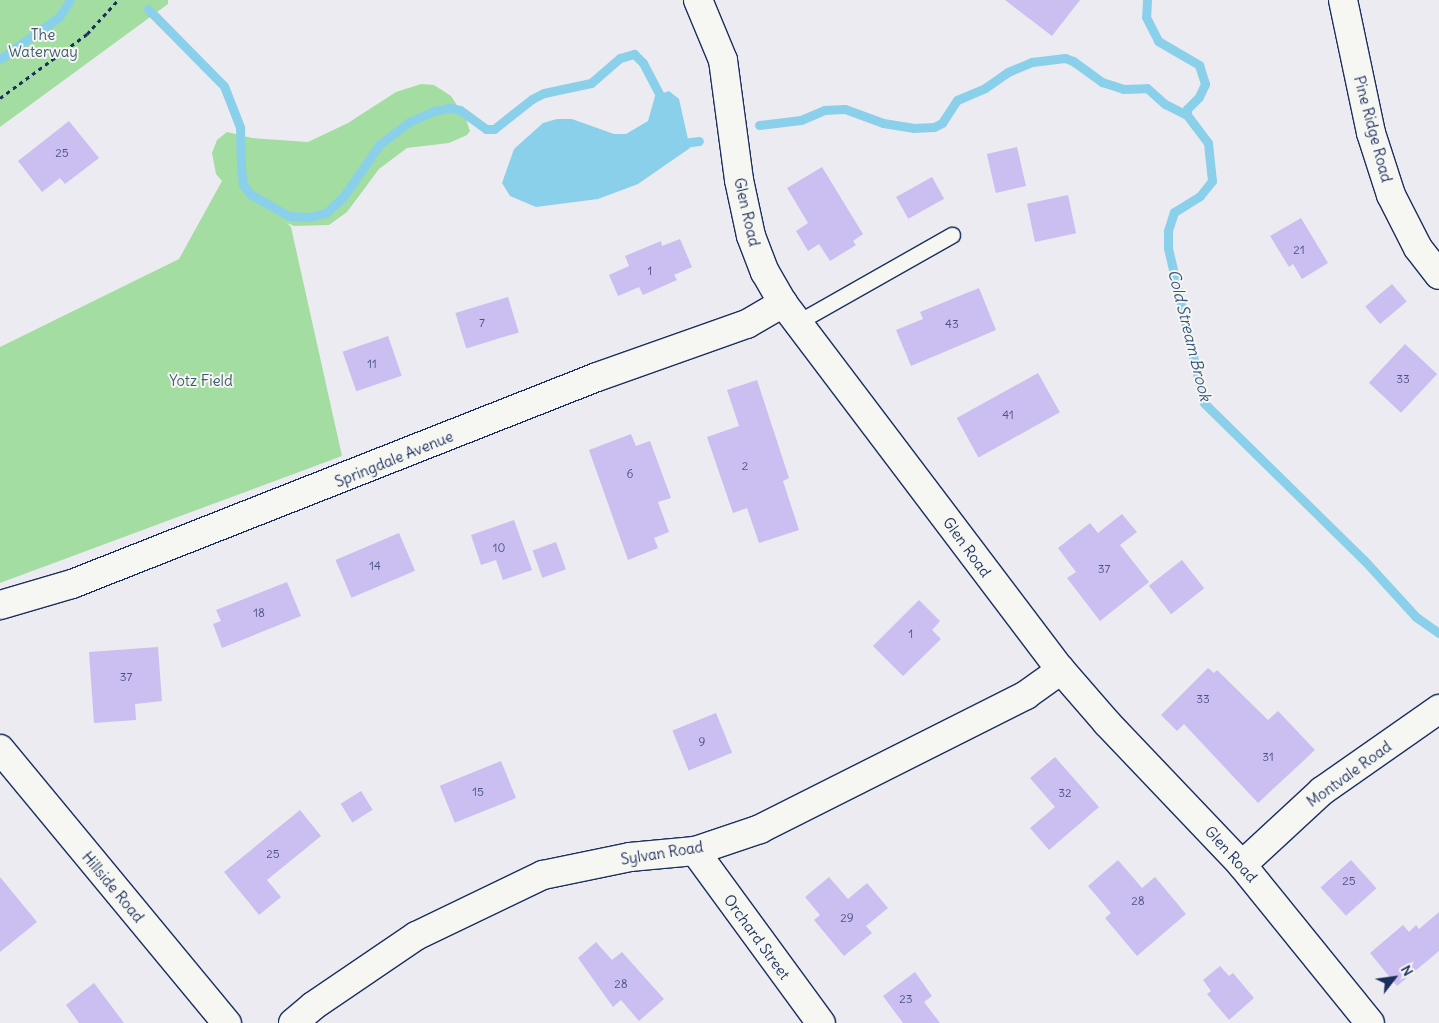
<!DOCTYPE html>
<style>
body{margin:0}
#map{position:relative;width:1439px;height:1023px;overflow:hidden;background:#edebf2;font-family:Delius,sans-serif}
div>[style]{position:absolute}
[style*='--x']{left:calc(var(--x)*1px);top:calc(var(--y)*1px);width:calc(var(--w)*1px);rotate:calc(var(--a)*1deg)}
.green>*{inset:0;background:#a4dda1}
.water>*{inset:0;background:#8ad0eb}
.stream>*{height:9px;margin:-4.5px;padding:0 4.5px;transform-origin:4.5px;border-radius:4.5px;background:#8ad0eb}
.building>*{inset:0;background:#cbbef0;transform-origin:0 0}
.path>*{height:3px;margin-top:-1.5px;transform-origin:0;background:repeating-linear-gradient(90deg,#1b2f5e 0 4px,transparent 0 8px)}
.roads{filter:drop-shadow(1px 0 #1b2f5e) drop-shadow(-1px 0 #1b2f5e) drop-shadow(0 1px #1b2f5e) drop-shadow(0 -1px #1b2f5e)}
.lane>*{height:15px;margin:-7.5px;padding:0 7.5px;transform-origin:7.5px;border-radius:7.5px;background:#f6f6f2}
.street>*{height:28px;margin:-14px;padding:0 14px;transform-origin:14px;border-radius:14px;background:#f6f6f2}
.secondary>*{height:28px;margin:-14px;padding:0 14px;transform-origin:14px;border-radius:14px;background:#f6f6f2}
span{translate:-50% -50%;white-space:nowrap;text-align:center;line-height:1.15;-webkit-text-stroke:4px #f6f6f2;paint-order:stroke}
.number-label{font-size:12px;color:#475382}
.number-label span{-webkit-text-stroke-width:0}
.park-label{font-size:15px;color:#3d5a6f}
.street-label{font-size:15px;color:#1b2f5e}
.water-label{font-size:16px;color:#375781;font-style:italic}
.north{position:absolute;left:1369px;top:953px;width:50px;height:50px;-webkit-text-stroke:4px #f6f6f2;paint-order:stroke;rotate:60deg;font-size:14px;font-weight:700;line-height:20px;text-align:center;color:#1b2f5e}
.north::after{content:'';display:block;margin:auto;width:18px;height:22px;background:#1b2f5e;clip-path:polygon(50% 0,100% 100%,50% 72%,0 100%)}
</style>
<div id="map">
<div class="green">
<div style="clip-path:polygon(0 0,168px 0,168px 4px,0 127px)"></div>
<div style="clip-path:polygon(421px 84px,434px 85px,451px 96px,466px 119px,470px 131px,467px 135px,449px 143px,407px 148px,379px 169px,347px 212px,329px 225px,294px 226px,287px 223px,291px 227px,342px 456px,0 583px,0 347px,179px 259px,222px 181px,216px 174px,212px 153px,217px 140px,227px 132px,252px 138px,308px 142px,348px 123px,396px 92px)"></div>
</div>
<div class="water">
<div style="clip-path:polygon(669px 91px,679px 99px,690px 148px,638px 184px,598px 199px,536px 207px,510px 196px,502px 183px,514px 149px,543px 123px,557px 119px,572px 119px,614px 134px,626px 134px,648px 121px,655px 96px)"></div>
</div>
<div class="stream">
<div style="--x:1147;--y:0;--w:17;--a:93"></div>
<div style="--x:1146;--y:17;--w:27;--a:63"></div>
<div style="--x:1158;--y:41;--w:48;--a:30.3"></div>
<div style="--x:1199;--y:65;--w:20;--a:72"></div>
<div style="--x:1205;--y:84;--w:14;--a:115"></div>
<div style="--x:1199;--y:97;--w:17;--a:135"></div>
<div style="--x:1187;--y:109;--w:6;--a:90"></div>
<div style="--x:1187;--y:115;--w:35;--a:53"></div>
<div style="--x:1208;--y:143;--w:38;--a:84"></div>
<div style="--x:1212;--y:181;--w:19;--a:129"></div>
<div style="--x:1200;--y:196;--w:31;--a:148"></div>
<div style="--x:1174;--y:212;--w:20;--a:108"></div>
<div style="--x:1168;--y:231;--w:17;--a:90"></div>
<div style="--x:1168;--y:248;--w:159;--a:76.9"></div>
<div style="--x:1204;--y:403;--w:224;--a:44.5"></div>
<div style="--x:1364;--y:560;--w:77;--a:47.6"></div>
<div style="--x:1416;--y:617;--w:28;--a:35"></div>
<div style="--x:148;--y:9;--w:108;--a:45.4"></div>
<div style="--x:224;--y:86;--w:44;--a:68.7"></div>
<div style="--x:240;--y:127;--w:41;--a:88.6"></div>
<div style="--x:241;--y:168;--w:16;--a:83"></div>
<div style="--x:243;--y:184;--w:12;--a:55"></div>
<div style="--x:250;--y:194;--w:45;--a:29.4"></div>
<div style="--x:289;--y:216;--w:20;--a:3"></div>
<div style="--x:309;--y:217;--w:17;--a:-13"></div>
<div style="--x:326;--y:213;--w:23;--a:-43"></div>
<div style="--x:343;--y:197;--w:65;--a:-55.1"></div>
<div style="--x:380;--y:144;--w:36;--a:-37"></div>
<div style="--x:409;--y:122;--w:27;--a:-24"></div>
<div style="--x:434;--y:111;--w:16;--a:-11"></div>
<div style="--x:450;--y:108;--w:10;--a:11"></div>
<div style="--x:460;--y:110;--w:32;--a:36"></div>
<div style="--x:486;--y:129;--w:8;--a:0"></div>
<div style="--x:494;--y:129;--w:48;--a:-38.3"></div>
<div style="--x:532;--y:99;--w:13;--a:-27"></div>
<div style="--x:544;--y:93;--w:48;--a:-12"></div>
<div style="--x:591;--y:83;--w:38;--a:-41"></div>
<div style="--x:620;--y:58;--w:15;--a:-16"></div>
<div style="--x:634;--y:54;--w:13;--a:45"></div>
<div style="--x:643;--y:63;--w:45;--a:62.3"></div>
<div style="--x:0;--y:59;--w:72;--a:-35.4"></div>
<div style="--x:59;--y:17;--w:20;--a:-57"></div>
<div style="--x:759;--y:125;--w:42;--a:-6.8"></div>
<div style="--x:801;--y:120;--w:25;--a:-23"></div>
<div style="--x:824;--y:110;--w:21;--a:-3"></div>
<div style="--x:845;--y:109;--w:40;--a:20.2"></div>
<div style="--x:883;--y:123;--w:30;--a:9"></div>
<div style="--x:913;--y:128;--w:21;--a:-3"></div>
<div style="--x:934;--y:127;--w:9;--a:-27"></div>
<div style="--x:942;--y:123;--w:27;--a:-57"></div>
<div style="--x:957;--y:100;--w:30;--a:-23"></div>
<div style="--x:985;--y:88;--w:28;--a:-35"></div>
<div style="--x:1008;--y:72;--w:26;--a:-23"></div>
<div style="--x:1032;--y:62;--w:33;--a:-7"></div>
<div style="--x:1065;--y:58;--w:9;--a:21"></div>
<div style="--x:1073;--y:61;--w:36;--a:36"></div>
<div style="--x:1102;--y:82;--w:22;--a:18"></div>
<div style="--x:1123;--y:89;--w:24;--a:-2"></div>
<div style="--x:1147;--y:88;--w:24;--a:42"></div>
<div style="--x:1165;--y:104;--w:25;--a:27"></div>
<div style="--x:680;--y:140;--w:4;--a:45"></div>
<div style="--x:683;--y:143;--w:16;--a:-7"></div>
</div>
<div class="building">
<div style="clip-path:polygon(1005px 0,1080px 0,1052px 36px)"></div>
<div style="clip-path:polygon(69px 121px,99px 158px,65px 184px,60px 178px,42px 192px,18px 161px)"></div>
<div style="left:1017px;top:147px;width:40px;height:31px;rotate:77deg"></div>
<div style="clip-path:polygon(822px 167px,863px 234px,853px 241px,856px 245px,830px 261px,819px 244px,808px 251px,796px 231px,808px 223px,787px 188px)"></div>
<div style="left:932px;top:177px;width:25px;height:41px;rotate:61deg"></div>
<div style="left:1068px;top:195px;width:39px;height:42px;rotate:78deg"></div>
<div style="clip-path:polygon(1301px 218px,1328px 263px,1302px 279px,1293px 264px,1289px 267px,1270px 236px)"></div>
<div style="clip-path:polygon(680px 239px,692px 267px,674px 275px,677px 280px,643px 295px,639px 287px,618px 296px,609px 275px,629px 266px,625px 256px,661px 241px,662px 246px)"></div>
<div style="left:1392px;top:284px;width:23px;height:35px;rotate:50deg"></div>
<div style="clip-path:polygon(979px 288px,996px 330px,911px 366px,896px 330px,923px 319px,920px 312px)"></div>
<div style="left:508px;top:297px;width:37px;height:55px;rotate:73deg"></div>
<div style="left:388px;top:336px;width:42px;height:48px;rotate:71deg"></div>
<div style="left:1405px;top:344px;width:44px;height:53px;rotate:43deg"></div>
<div style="left:1038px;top:373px;width:45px;height:93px;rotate:61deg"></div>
<div style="clip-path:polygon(757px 380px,789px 478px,783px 481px,799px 530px,759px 543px,747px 508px,733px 513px,707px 437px,739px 426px,727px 390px)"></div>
<div style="clip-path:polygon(631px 434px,636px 446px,650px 441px,671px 498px,658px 502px,669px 532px,654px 538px,658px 548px,628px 560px,589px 450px)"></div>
<div style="clip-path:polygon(1122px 514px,1137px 532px,1120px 545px,1149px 582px,1100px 621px,1067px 578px,1076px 572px,1058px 548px,1090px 523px,1098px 533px)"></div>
<div style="clip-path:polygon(514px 520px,532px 570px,503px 580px,496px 560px,481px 565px,471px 535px)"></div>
<div style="left:399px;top:533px;width:41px;height:69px;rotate:67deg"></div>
<div style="left:556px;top:542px;width:29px;height:25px;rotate:70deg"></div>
<div style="left:1182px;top:560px;width:36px;height:42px;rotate:52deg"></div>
<div style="clip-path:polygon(287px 582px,301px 616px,222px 648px,213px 624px,221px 621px,216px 610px)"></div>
<div style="clip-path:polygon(919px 600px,940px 621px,932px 630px,941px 639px,903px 676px,873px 646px)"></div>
<div style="clip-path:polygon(158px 647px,162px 701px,135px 704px,136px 720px,94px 723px,89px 652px)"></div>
<div style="clip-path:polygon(1208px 668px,1214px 673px,1217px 670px,1268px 720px,1278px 711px,1315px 750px,1258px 803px,1184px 724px,1177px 731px,1161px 715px)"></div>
<div style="left:716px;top:713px;width:43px;height:47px;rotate:68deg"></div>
<div style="clip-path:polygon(1055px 757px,1099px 807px,1049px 850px,1030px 828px,1055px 807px,1030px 778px)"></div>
<div style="left:501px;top:761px;width:40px;height:66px;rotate:68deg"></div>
<div style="left:361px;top:791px;width:22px;height:24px;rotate:58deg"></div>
<div style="clip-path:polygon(300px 810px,321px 836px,267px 880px,281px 897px,259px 915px,224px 872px)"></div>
<div style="clip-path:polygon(1118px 860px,1142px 888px,1155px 877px,1186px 914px,1137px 956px,1105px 918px,1111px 913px,1088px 886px)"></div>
<div style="left:1351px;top:860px;width:38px;height:41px;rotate:48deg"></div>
<div style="clip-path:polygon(0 877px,37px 922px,0 952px)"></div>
<div style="clip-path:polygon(829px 877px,848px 899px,867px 883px,888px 908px,866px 926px,872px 933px,844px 956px,814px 920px,820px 915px,805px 897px)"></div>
<div style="clip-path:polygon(1439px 912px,1439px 951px,1397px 986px,1370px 953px,1403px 925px,1409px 932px,1416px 925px,1419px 929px)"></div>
<div style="clip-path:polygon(596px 942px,612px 960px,622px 952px,664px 999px,639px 1021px,621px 1000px,613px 1007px,578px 958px)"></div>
<div style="clip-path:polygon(1220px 966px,1229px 976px,1233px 973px,1254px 998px,1229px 1020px,1207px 994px,1211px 991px,1203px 980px)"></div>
<div style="clip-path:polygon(915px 972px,932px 996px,924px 1002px,940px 1023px,903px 1023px,883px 996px)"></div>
<div style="clip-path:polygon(94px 983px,124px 1023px,79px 1023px,66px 1005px)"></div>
</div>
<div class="path">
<div style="--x:0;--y:98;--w:108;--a:-36.3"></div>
<div style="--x:87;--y:34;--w:46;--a:-47.6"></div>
</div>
<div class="roads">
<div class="lane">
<div style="--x:798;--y:322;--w:177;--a:-29.5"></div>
</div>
<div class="street">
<div style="--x:1343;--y:0;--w:136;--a:78.1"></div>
<div style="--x:1371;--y:133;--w:65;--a:72.1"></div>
<div style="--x:1391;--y:195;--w:59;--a:63"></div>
<div style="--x:1418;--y:248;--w:34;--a:52"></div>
<div style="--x:0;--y:605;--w:75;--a:-16.3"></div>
<div style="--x:72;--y:584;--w:564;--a:-21.52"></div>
<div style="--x:597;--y:377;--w:159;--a:-19.5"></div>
<div style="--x:747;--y:324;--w:42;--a:-30.3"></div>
<div style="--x:0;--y:749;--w:356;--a:50.4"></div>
<div style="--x:695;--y:851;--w:213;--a:53.8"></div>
<div style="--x:1242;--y:865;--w:109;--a:-42.8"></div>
<div style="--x:1322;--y:791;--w:143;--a:-35"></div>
<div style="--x:293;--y:1023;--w:26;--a:-40"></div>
<div style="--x:313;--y:1006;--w:125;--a:-34.2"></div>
<div style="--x:416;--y:936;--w:141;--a:-25.7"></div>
<div style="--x:543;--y:875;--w:89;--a:-11.7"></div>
<div style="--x:630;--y:857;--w:65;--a:-5.3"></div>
<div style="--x:695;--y:851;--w:69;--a:-18.7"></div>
<div style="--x:760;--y:829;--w:298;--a:-26.7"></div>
<div style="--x:1026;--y:695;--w:43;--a:-35.5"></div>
</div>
<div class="secondary">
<div style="--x:698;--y:0;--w:65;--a:67.4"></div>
<div style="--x:723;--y:60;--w:121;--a:82.4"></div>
<div style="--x:739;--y:180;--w:57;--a:77.9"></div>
<div style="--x:751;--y:236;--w:39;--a:69"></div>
<div style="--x:765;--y:272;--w:36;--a:60"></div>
<div style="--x:783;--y:303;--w:460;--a:52.9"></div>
<div style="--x:1061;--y:670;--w:70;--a:49"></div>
<div style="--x:1107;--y:723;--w:196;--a:46.4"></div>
<div style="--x:1242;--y:865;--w:203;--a:51"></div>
</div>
</div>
<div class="number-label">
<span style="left:62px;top:153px">25</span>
<span style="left:1299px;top:250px">21</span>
<span style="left:650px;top:271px">1</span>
<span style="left:482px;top:323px">7</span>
<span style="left:952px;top:324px">43</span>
<span style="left:372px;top:364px">11</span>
<span style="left:1403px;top:379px">33</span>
<span style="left:1008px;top:415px">41</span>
<span style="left:745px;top:466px">2</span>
<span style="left:630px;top:474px">6</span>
<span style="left:499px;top:548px">10</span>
<span style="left:375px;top:566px">14</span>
<span style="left:1104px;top:569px">37</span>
<span style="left:259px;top:613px">18</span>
<span style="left:911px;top:634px">1</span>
<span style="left:126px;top:677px">37</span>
<span style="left:1203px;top:699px">33</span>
<span style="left:702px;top:742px">9</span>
<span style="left:1268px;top:757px">31</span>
<span style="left:478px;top:792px">15</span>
<span style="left:1065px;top:793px">32</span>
<span style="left:273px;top:854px">25</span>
<span style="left:1349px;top:881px">25</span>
<span style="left:1138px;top:901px">28</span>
<span style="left:847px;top:918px">29</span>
<span style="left:621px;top:984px">28</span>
<span style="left:906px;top:999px">23</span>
</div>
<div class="park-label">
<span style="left:43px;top:43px">The<br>Waterway</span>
<span style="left:201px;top:381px">Yotz Field</span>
</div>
<div class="street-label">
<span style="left:1373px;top:129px;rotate:75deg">Pine Ridge Road</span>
<span style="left:747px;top:212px;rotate:77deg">Glen Road</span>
<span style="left:394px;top:459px;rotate:-22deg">Springdale Avenue</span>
<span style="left:967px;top:547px;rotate:54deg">Glen Road</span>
<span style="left:1349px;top:774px;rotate:-36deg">Montvale Road</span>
<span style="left:662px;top:853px;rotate:-9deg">Sylvan Road</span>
<span style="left:1231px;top:854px;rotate:48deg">Glen Road</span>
<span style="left:113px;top:887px;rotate:50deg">Hillside Road</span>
<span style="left:757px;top:937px;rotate:54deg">Orchard Street</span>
</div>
<div class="water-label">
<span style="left:1190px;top:335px;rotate:76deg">Cold Stream Brook</span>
</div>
<div class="north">N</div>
</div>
